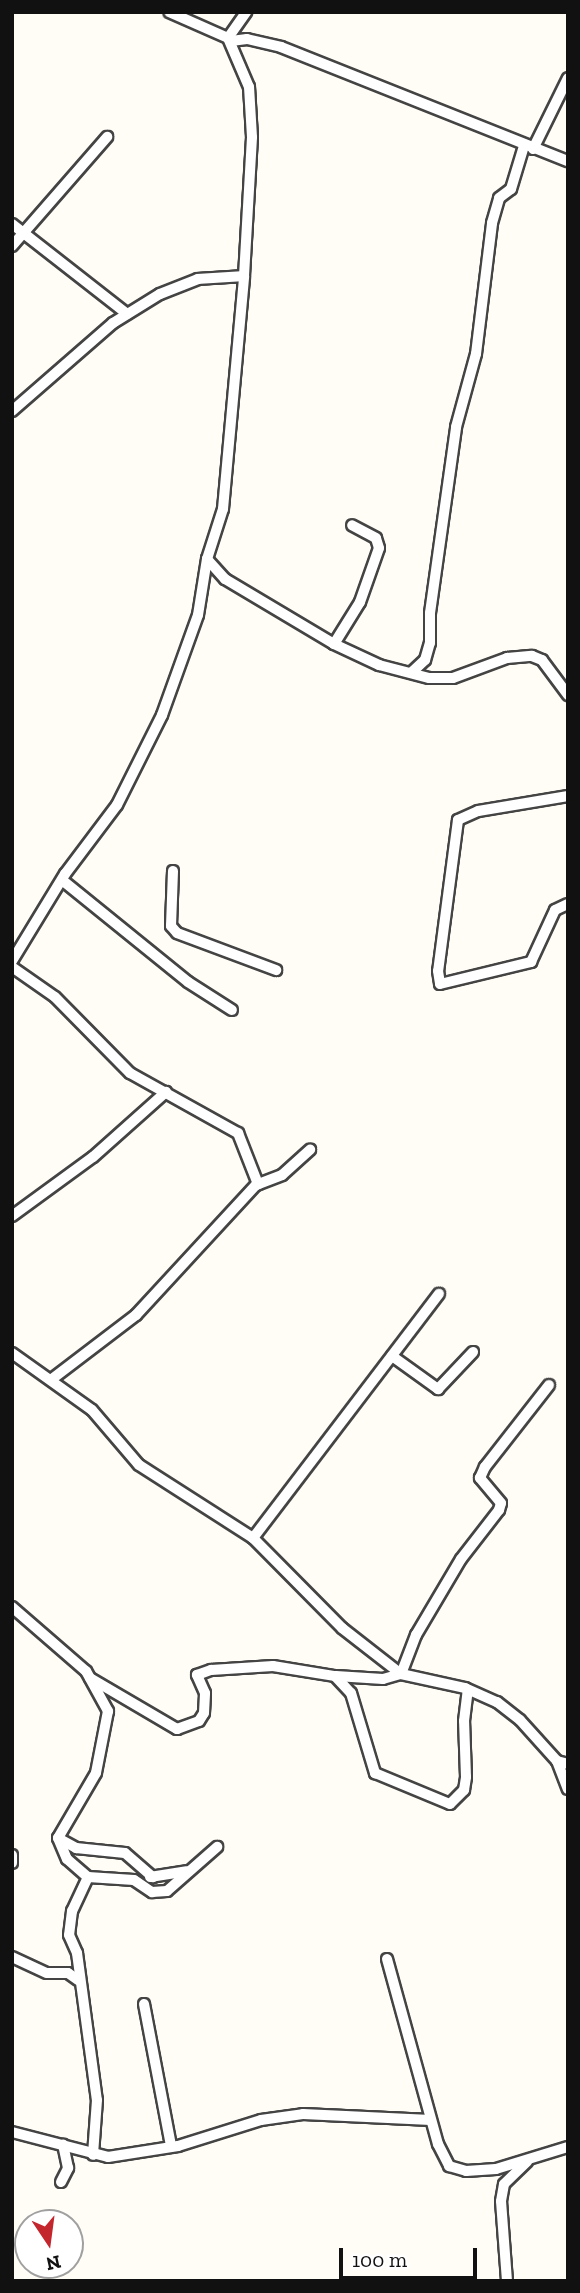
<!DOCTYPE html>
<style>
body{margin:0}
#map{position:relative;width:580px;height:2293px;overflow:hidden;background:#fffdf5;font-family:"Zilla Slab",serif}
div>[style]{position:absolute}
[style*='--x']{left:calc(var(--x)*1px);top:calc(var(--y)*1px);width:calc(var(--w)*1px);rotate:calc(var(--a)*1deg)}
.roads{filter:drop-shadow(2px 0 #444) drop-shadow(-2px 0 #444) drop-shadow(0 2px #444) drop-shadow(0 -2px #444)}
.street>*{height:10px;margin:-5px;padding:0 5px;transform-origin:5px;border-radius:5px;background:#fff}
span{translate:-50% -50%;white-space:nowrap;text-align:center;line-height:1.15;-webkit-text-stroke:7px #fff;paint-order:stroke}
.frame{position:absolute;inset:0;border:14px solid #111;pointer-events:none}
.north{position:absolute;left:14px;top:2209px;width:70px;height:70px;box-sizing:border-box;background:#fff;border:2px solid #a0a0a0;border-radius:50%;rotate:167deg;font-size:19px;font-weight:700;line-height:28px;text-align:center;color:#111}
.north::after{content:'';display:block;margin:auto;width:24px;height:32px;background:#c4262e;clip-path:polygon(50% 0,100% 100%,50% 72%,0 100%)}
.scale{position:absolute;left:339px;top:2248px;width:138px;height:32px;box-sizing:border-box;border:4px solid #111;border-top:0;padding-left:9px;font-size:21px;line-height:24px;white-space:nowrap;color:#111;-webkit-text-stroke:5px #fff;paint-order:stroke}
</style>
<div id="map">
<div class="roads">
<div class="street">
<div style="--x:228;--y:38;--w:32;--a:-55"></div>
<div style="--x:231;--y:41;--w:16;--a:-7"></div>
<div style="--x:247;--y:39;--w:35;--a:13"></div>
<div style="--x:281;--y:47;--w:309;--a:21.7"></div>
<div style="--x:533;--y:149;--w:79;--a:-63.8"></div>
<div style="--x:12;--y:224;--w:146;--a:38"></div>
<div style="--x:12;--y:246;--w:145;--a:-48.9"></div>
<div style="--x:12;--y:411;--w:134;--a:-41.1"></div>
<div style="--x:113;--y:323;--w:55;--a:-31.7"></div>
<div style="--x:160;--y:294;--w:41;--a:-21.5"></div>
<div style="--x:198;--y:279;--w:46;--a:-3.7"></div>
<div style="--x:207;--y:559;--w:27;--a:48"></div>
<div style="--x:225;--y:579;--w:127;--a:30.8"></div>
<div style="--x:334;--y:644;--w:50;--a:25"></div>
<div style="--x:379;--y:665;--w:52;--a:14.6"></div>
<div style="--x:429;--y:678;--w:24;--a:0"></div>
<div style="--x:453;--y:678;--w:58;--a:-20.3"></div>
<div style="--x:507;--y:658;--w:25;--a:-5"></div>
<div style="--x:532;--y:656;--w:11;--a:22"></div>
<div style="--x:542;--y:660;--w:44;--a:53.4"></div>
<div style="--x:334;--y:644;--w:49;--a:-58.2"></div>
<div style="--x:360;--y:602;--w:57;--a:-70.6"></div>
<div style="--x:379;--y:548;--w:10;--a:-107"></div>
<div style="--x:376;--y:538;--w:27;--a:-152"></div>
<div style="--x:412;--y:672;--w:18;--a:-43"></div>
<div style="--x:425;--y:660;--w:18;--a:-74"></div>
<div style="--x:430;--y:643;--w:30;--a:-90"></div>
<div style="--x:430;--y:613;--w:188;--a:-82"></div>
<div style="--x:456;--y:427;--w:76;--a:-74.7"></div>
<div style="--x:476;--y:354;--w:132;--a:-83"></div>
<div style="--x:492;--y:223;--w:26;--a:-74"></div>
<div style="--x:499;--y:198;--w:15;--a:-37"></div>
<div style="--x:511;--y:189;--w:45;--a:-73.2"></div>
<div style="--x:568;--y:796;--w:91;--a:170.5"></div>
<div style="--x:478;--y:811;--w:22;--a:156"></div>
<div style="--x:458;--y:820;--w:152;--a:97.5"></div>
<div style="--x:438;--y:971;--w:13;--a:81"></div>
<div style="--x:440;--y:984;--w:94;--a:-13.6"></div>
<div style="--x:531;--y:962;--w:57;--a:-65.2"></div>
<div style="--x:555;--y:910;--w:14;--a:-25"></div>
<div style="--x:173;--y:871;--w:55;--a:92.1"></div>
<div style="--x:171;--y:926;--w:9;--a:49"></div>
<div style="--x:177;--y:933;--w:106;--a:20.5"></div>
<div style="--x:62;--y:880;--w:162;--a:39"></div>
<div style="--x:188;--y:982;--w:52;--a:32.5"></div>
<div style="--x:12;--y:961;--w:102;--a:-58.7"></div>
<div style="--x:65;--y:874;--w:86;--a:-53"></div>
<div style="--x:117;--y:805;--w:101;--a:-63.4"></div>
<div style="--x:162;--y:715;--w:106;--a:-70.2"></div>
<div style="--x:198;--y:615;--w:57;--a:-80.9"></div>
<div style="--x:207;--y:559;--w:52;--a:-72.3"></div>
<div style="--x:223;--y:509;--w:234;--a:-84.8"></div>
<div style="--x:244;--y:276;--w:139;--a:-86.7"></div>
<div style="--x:252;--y:137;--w:50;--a:-93.4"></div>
<div style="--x:249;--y:87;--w:53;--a:-113.2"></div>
<div style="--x:228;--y:38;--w:64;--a:-156.2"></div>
<div style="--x:12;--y:967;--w:52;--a:34.9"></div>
<div style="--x:55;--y:997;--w:107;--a:45.4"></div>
<div style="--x:130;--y:1073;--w:124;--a:29.1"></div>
<div style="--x:238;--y:1133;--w:55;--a:68.6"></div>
<div style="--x:12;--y:1216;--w:100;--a:-36.1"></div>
<div style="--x:93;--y:1157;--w:98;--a:-41.7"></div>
<div style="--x:12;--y:1353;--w:98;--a:35.5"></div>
<div style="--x:92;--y:1410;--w:72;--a:49.5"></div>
<div style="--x:139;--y:1465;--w:135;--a:32.6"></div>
<div style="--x:253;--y:1538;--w:127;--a:45.3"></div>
<div style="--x:342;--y:1628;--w:75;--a:37.9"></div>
<div style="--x:401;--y:1674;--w:66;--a:12.3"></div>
<div style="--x:465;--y:1688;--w:35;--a:24"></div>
<div style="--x:497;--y:1702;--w:29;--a:38"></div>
<div style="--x:520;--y:1720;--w:55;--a:47.9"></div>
<div style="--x:557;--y:1761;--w:11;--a:15"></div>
<div style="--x:392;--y:1356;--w:57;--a:35.7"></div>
<div style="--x:438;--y:1389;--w:51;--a:-46.6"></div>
<div style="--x:52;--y:1379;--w:106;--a:-37.3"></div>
<div style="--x:136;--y:1315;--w:177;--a:-47.3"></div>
<div style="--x:256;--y:1185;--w:28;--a:-21"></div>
<div style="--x:282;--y:1175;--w:38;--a:-42"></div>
<div style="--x:253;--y:1538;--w:307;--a:-52.7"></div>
<div style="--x:12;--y:1607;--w:98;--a:40.9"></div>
<div style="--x:86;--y:1671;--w:46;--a:61.2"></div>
<div style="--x:108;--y:1711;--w:63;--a:101"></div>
<div style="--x:96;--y:1773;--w:75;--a:120.3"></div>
<div style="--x:58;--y:1838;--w:23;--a:67"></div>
<div style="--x:67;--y:1859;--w:28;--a:41"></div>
<div style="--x:88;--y:1877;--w:38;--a:115"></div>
<div style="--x:72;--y:1911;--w:24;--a:97"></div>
<div style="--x:69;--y:1935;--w:20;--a:66"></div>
<div style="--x:77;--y:1953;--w:148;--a:82.3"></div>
<div style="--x:97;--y:2100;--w:55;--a:94.2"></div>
<div style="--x:336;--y:1676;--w:47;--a:3.7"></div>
<div style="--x:383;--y:1679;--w:19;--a:-16"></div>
<div style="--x:401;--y:1674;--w:42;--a:-69"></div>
<div style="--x:416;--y:1635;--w:88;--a:-59.4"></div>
<div style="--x:461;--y:1559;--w:62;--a:-52.2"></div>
<div style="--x:499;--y:1510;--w:7;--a:-74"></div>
<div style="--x:501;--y:1503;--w:33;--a:-130"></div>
<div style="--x:480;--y:1478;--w:12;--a:-66"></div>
<div style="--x:485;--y:1467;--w:104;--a:-52"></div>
<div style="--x:90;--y:1678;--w:101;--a:30.4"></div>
<div style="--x:177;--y:1729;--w:23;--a:-20"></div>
<div style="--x:199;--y:1721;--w:9;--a:-58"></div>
<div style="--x:204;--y:1713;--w:20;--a:-87"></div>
<div style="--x:205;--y:1693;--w:20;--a:-114"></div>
<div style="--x:197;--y:1675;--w:15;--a:-20"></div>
<div style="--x:211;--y:1670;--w:62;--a:-3.7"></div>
<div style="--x:273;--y:1666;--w:63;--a:9.2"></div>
<div style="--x:335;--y:1676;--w:23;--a:47"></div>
<div style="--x:351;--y:1693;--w:84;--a:73.3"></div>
<div style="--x:375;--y:1773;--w:81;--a:22.5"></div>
<div style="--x:450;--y:1804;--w:20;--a:-45"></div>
<div style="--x:464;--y:1790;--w:13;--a:-81"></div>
<div style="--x:466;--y:1777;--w:56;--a:-92"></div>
<div style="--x:464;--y:1721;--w:31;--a:-83"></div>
<div style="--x:557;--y:1761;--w:30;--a:69"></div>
<div style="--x:58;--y:1838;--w:21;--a:29"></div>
<div style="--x:76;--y:1848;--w:49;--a:5.8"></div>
<div style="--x:125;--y:1853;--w:37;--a:41"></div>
<div style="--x:12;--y:1855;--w:8;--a:90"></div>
<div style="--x:88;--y:1877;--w:46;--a:3.7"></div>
<div style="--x:134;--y:1880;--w:22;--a:34"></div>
<div style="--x:152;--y:1892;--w:15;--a:-4"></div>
<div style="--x:167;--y:1891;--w:67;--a:-41.3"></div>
<div style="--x:150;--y:1877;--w:37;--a:-9"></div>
<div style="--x:12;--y:1957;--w:38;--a:25"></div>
<div style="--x:47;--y:1973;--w:21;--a:0"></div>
<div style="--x:68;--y:1973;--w:12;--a:35"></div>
<div style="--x:387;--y:1959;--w:192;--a:74.6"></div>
<div style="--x:438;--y:2144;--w:25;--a:63"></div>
<div style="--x:449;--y:2166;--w:18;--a:16"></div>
<div style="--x:466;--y:2171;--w:30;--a:-4"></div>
<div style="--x:496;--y:2169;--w:75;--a:-17"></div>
<div style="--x:144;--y:2004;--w:144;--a:79.2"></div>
<div style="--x:12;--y:2132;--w:99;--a:14.6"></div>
<div style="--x:108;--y:2157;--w:71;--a:-8.9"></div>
<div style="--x:178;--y:2146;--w:87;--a:-17.4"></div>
<div style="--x:261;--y:2120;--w:42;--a:-8.1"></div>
<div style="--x:303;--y:2114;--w:128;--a:2.7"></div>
<div style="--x:61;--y:2182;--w:16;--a:-63"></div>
<div style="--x:68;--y:2168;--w:24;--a:-102"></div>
<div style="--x:507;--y:2281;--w:80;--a:-94.3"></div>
<div style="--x:501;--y:2201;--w:17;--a:-80"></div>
<div style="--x:504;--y:2184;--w:32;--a:-44"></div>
</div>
</div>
<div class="frame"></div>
<div class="north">N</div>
<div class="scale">100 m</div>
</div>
